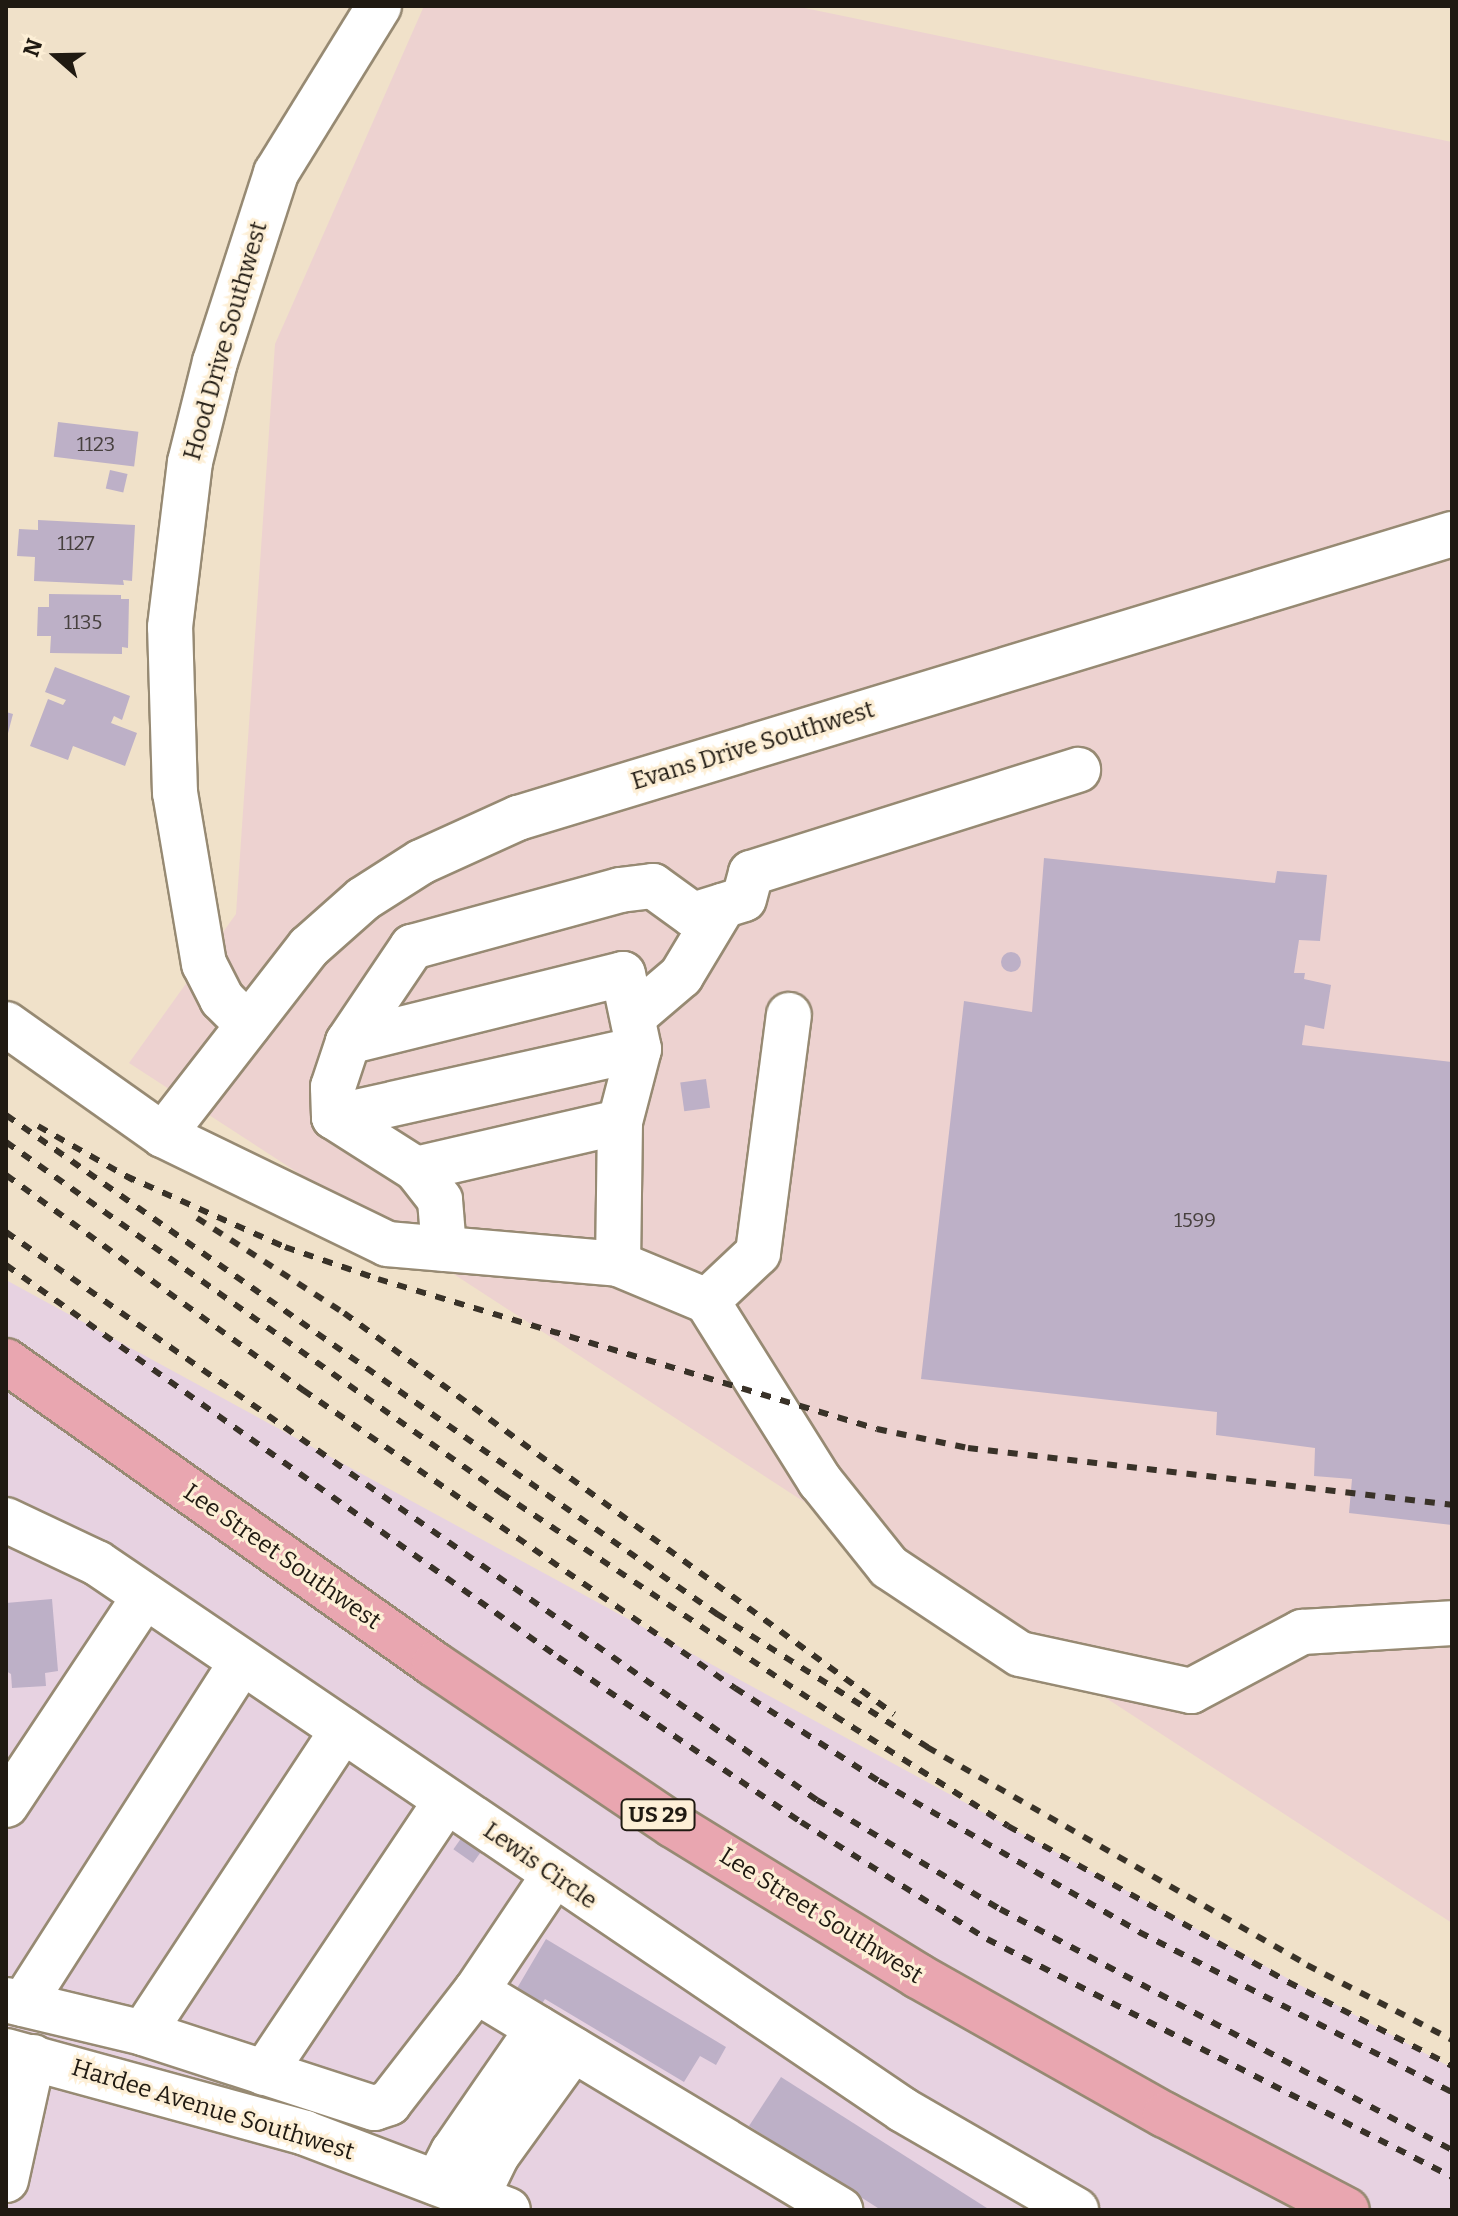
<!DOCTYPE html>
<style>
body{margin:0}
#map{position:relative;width:1458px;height:2216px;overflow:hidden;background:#f0e1c9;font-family:Bitter,serif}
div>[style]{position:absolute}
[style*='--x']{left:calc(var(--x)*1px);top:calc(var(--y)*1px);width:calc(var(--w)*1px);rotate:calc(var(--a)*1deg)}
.commercial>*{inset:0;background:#e7d2e1}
.industrial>*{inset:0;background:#edd2d0}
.building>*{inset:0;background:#bdb0c7;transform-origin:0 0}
.round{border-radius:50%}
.roads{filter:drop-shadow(2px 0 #978a73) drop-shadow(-2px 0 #978a73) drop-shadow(0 2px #978a73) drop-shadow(0 -2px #978a73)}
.minor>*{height:44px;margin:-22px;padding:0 22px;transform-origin:22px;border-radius:22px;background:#fff}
.major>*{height:44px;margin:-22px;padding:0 22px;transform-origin:22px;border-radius:22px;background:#e9a6b0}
.rail>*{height:6px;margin-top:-3px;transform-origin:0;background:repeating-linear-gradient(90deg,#393228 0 10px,transparent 0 20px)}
span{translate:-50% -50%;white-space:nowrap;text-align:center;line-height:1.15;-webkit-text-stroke:6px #fdefd6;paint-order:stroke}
.number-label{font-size:20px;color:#47403f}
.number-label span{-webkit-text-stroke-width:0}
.shield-label span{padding:2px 6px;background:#fdefd6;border:2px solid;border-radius:6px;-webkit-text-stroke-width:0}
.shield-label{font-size:22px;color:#201a12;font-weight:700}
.street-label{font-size:24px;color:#201a12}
.frame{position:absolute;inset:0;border:8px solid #201a12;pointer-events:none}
.north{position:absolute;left:16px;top:16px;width:80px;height:80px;-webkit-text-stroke:6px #fdefd6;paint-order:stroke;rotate:290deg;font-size:22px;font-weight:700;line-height:32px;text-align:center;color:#201a12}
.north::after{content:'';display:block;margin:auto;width:28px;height:36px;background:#201a12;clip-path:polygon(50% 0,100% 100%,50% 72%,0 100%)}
</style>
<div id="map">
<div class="commercial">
<div style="clip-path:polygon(6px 1280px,1452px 2068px,1452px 2210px,6px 2210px)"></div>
</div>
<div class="industrial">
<div style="clip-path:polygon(424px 6px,795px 6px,1452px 142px,1452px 1923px,129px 1063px,236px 914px,275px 344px)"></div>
</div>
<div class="building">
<div style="left:58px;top:422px;width:81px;height:35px;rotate:7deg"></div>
<div style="left:110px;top:470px;width:18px;height:19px;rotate:13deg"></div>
<div style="clip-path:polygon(38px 520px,135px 525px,132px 581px,123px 580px,124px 585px,34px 581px,35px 557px,17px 556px,19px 529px,38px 530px)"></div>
<div style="clip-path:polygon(49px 594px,121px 595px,121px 599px,129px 599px,128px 648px,122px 647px,122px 654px,50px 653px,51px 636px,37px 636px,38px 607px,49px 607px)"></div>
<div style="clip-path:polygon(55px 667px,130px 696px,122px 720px,114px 716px,111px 723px,137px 733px,125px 766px,73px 746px,68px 760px,30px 746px,48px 699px,63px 705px,66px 700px,45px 692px)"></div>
<div style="clip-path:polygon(6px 712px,13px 714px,7px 737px,6px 737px)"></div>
<div style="clip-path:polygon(1044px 858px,1275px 883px,1277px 871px,1327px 875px,1320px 941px,1299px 940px,1294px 973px,1305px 973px,1304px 979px,1331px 985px,1324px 1029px,1305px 1025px,1302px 1045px,1452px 1062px,1452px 1525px,1349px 1513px,1352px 1479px,1314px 1476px,1315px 1448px,1216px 1435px,1217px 1412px,921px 1379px,964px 1001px,1032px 1012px)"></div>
<div class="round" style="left:1001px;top:952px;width:20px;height:20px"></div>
<div style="left:706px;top:1079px;width:29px;height:26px;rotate:82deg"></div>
<div style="clip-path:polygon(52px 1599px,58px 1671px,45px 1673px,46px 1686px,12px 1688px,11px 1674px,6px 1671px,6px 1603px)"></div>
<div style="left:462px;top:1837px;width:24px;height:15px;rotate:35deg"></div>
<div style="clip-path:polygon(546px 1939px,726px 2047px,716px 2065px,700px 2056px,684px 2082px,545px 1999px,541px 2005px,516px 1990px)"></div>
<div style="clip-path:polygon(781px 2077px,990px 2210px,881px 2210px,749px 2126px)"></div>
</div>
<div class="roads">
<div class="minor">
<div style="--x:634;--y:1016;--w:62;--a:-40.4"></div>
<div style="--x:681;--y:976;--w:82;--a:-59"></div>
<div style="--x:6;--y:1024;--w:192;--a:35.3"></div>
<div style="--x:163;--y:1135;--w:249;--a:25.9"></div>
<div style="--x:387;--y:1244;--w:232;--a:4.9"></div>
<div style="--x:618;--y:1264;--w:96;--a:22.6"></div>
<div style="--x:707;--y:1301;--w:213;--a:57.9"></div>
<div style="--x:820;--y:1481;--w:110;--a:51.3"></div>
<div style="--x:889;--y:1567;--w:157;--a:33.6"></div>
<div style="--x:1020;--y:1654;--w:175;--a:12.2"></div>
<div style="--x:1191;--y:1691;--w:126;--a:-28"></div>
<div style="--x:1302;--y:1632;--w:150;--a:-3.4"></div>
<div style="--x:248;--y:1025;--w:37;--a:-135"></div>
<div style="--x:222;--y:999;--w:39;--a:-117"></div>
<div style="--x:204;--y:964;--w:173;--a:-99.6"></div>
<div style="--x:175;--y:793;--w:166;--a:-91.7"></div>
<div style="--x:170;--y:627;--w:166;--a:-83.1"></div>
<div style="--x:190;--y:462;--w:103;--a:-76"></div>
<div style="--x:215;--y:362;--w:199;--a:-72.1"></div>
<div style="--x:276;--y:173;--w:196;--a:-58.3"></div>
<div style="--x:348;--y:1042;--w:283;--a:-13.9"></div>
<div style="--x:623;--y:974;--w:77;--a:78"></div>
<div style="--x:639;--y:1049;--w:75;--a:104.6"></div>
<div style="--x:620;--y:1122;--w:142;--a:90.8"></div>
<div style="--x:334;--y:1117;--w:30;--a:-92"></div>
<div style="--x:333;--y:1087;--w:47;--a:-71.6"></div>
<div style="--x:348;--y:1042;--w:115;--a:-56"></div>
<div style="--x:412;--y:947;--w:216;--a:-15.3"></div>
<div style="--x:620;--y:890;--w:33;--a:-7"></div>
<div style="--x:653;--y:886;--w:49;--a:35.9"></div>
<div style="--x:693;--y:915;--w:53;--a:-17.4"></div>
<div style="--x:744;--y:899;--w:27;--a:-75"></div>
<div style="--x:751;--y:873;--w:343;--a:-17.5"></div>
<div style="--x:334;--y:1117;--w:312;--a:-12.6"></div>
<div style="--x:334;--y:1117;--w:97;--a:32.4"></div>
<div style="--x:416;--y:1169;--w:39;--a:52"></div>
<div style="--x:440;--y:1200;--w:49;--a:85.3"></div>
<div style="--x:163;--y:1135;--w:238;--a:-52.2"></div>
<div style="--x:309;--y:947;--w:72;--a:-41.6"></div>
<div style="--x:363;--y:899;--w:69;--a:-32.5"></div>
<div style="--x:421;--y:862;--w:107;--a:-24.4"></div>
<div style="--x:518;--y:818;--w:976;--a:-16.91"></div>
<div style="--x:416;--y:1169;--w:209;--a:-13"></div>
<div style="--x:707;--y:1301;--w:70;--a:-43.3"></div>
<div style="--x:758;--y:1253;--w:240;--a:-82.6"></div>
<div style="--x:6;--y:1520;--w:101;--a:25.3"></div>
<div style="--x:97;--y:1563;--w:974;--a:34.16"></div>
<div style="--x:903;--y:2110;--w:200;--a:30"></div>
<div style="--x:6;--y:1805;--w:251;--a:-56.4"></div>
<div style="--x:476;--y:1991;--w:140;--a:-56.1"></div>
<div style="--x:6;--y:2000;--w:141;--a:13.5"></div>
<div style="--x:143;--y:2033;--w:243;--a:18"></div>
<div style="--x:374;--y:2108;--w:16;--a:-18"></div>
<div style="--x:389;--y:2103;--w:142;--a:-52.2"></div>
<div style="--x:476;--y:1991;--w:425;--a:31"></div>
<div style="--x:23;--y:2004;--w:406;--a:-57.4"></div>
<div style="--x:143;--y:2033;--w:363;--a:-56.6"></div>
<div style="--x:6;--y:2051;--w:310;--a:15.3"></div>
<div style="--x:305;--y:2133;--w:217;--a:20.8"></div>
<div style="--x:264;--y:2073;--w:327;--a:-56.2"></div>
<div style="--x:6;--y:2180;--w:126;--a:-77.6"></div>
<div style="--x:437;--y:2183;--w:35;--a:-63"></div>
<div style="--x:453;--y:2152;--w:150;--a:-55.4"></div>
<div style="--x:476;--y:2198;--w:48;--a:-64"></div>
<div style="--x:497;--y:2155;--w:130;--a:-54.1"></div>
</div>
<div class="major">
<div style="--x:6;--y:1361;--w:524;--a:35.3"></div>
<div style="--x:434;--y:1664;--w:288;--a:34"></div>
<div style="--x:673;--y:1825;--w:288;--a:31.6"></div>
<div style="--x:918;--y:1976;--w:283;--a:29.4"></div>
<div style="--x:1165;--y:2115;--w:205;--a:27.6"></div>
</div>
</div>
<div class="rail">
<div style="--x:6;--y:1115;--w:869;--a:35.06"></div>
<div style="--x:717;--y:1614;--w:249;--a:32.3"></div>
<div style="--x:927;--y:1747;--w:438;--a:29.8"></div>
<div style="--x:1307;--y:1965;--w:163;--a:27.3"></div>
<div style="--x:38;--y:1126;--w:112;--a:29.6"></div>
<div style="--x:6;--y:1142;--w:607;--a:35.34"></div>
<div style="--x:501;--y:1493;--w:402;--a:33.7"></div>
<div style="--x:835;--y:1716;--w:205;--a:32.4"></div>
<div style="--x:1008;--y:1826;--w:321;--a:29.1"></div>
<div style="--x:1288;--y:1982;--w:184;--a:27.1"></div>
<div style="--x:6;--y:1175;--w:367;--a:35.9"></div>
<div style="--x:303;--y:1390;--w:525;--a:34.6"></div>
<div style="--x:735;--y:1688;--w:171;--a:32.9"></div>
<div style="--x:879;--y:1781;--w:301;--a:30.1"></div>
<div style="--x:1139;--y:1932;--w:352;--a:27.1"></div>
<div style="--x:126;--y:1176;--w:174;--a:24.1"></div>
<div style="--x:285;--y:1247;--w:98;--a:19"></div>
<div style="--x:378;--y:1279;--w:521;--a:16.73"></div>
<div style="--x:877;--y:1429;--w:93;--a:11.8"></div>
<div style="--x:968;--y:1448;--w:487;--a:6.7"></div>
<div style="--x:197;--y:1218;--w:175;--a:32.9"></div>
<div style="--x:344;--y:1313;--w:681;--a:36.1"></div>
<div style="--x:6;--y:1232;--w:990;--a:35.01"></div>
<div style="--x:817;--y:1800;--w:213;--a:30.8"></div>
<div style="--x:1000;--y:1909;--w:512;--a:28.07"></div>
<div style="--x:6;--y:1265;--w:677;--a:35.38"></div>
<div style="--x:558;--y:1657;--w:294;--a:34.2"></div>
<div style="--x:801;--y:1822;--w:220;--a:32.2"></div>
<div style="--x:987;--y:1939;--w:522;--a:27.1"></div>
</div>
<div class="number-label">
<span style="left:96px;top:444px">1123</span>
<span style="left:76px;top:543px">1127</span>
<span style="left:83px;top:622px">1135</span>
<span style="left:1195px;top:1220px">1599</span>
</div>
<div class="shield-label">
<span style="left:658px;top:1815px">US 29</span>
</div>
<div class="street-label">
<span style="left:226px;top:341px;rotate:-74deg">Hood Drive Southwest</span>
<span style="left:753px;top:746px;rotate:-17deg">Evans Drive Southwest</span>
<span style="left:282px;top:1557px;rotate:35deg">Lee Street Southwest</span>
<span style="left:540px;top:1866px;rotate:35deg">Lewis Circle</span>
<span style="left:821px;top:1916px;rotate:32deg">Lee Street Southwest</span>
<span style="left:213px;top:2110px;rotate:17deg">Hardee Avenue Southwest</span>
</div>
<div class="frame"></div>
<div class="north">N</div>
</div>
